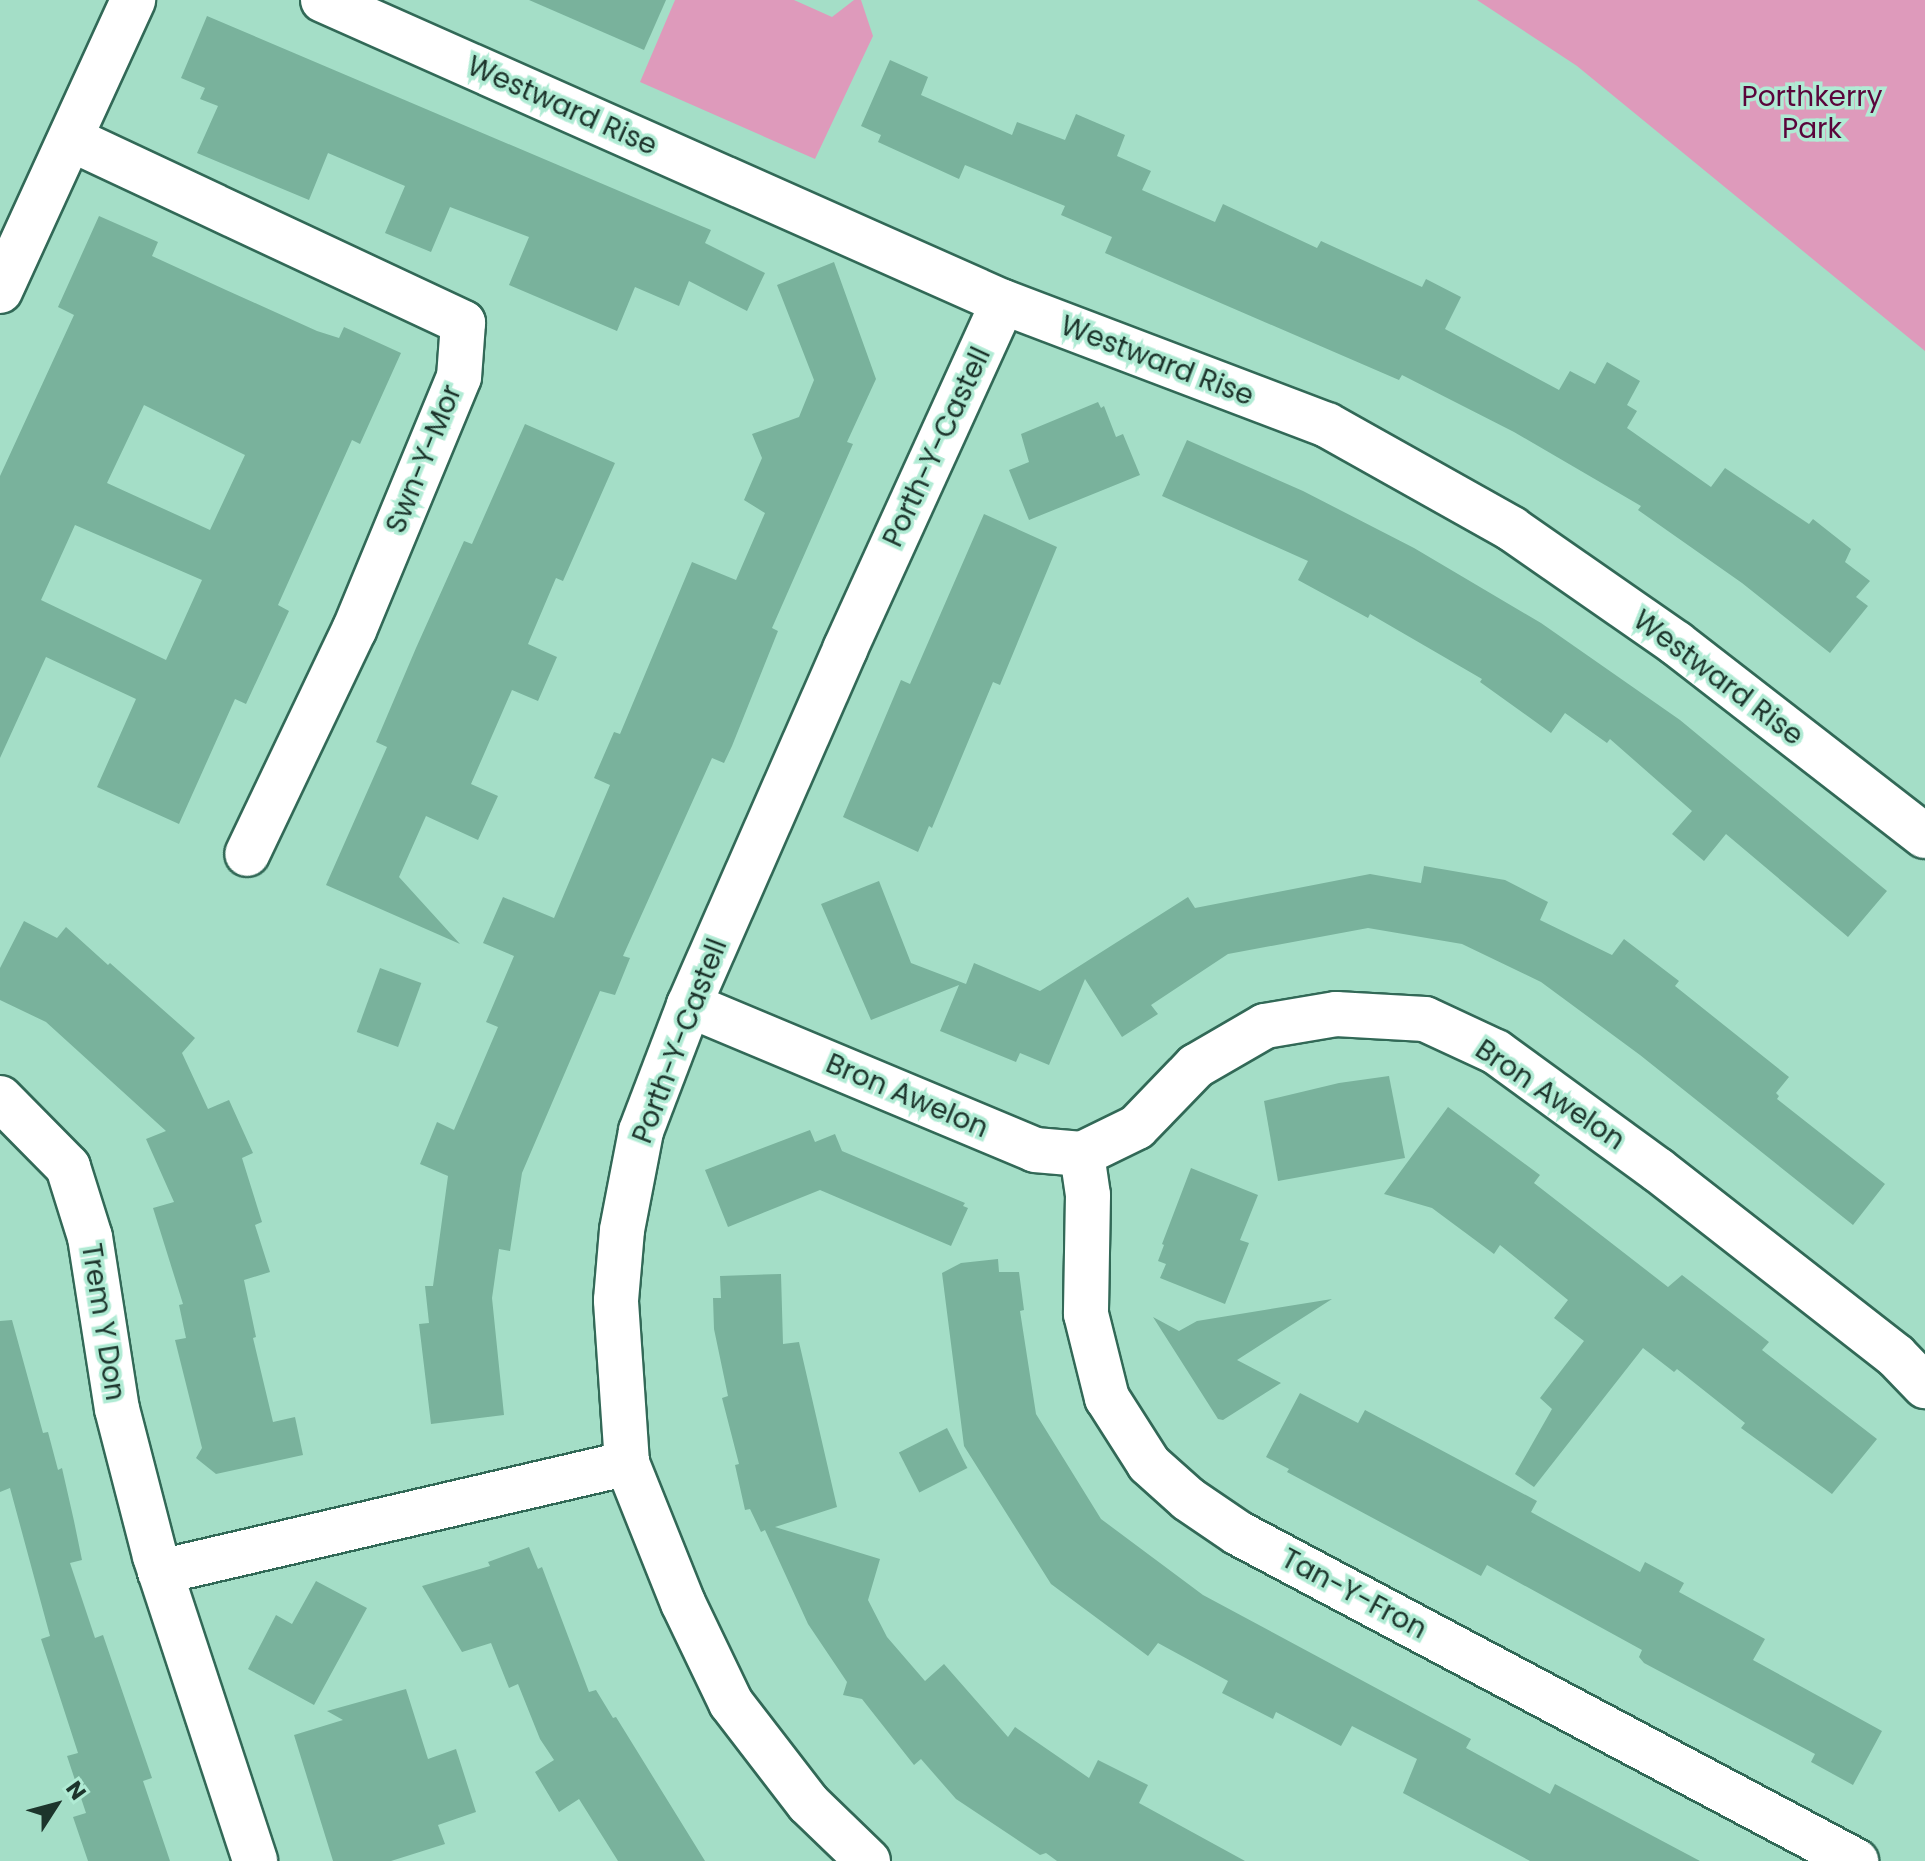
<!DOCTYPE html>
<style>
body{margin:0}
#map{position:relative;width:1925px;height:1861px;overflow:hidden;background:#a4dec7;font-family:Poppins,sans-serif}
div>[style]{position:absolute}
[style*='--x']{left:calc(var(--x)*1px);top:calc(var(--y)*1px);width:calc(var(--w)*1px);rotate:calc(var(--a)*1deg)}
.green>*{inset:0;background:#de9abb}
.building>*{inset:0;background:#79b29c;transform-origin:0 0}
.roads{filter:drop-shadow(2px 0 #326957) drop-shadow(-2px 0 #326957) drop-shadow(0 2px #326957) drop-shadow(0 -2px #326957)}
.street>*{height:44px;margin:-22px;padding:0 22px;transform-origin:22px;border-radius:22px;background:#fff}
span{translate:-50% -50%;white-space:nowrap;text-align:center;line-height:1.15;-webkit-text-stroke:7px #b0ebd4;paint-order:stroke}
.park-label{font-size:28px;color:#5a053b}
.street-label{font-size:28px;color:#1d352c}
.north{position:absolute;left:16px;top:1765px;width:80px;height:80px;-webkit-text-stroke:6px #b0ebd4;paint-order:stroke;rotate:54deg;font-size:22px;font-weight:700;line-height:32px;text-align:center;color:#1d352c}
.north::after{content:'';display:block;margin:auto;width:28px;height:36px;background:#1d352c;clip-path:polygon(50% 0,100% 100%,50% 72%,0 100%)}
</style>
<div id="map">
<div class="green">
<div style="clip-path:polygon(675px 0,794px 0,832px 17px,854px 0,861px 0,873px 36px,815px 159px,640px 82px)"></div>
<div style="clip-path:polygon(1477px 0,1925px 0,1925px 351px,1577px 66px)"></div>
</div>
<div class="building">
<div style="clip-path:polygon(529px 0,666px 0,644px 50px)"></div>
<div style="clip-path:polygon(207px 16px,711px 230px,705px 243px,765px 273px,747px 311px,689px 281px,679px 306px,635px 287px,617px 331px,509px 285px,529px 237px,450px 207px,431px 252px,385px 233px,405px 186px,328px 153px,309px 200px,197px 153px,218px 106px,200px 99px,205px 88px,181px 78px)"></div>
<div style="clip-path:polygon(890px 60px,928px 77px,921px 95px,1012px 135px,1017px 122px,1065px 140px,1076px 114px,1125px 135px,1117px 156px,1151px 171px,1142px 190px,1215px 222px,1223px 204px,1317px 248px,1321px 241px,1422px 287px,1426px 279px,1461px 297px,1445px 329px,1559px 390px,1570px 371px,1595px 384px,1607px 362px,1640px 381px,1627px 405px,1637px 411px,1627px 428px,1711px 487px,1725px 468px,1809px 524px,1813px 519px,1851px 549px,1845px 562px,1870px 581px,1856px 597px,1868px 606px,1830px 653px,1742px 583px,1638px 510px,1641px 506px,1514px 432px,1402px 375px,1399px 380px,1105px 253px,1112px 237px,1061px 215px,1065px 206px,965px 165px,959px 179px,878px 142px,881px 135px,861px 126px)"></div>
<div style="clip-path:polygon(evenodd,99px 216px,158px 242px,152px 256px,226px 290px,317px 331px,339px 338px,344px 327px,401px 353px,360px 444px,352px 440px,278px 605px,289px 611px,246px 704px,235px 699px,179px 824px,97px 787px,136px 699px,46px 657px,0 758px,0 476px,74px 315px,58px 307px,99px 216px,144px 405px,245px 455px,210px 530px,107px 483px,144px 405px,99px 216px,75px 525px,202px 580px,166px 660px,41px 600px,75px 525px)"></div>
<div style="clip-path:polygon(834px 262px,876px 379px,847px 442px,853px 444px,772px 628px,778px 631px,732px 746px,724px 763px,712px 758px,623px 956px,630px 958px,615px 995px,600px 991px,522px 1173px,510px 1251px,499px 1249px,492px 1298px,504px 1415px,431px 1424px,419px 1324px,429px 1323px,425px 1286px,433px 1286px,448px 1176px,420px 1164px,437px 1122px,454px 1130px,498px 1027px,486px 1022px,514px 956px,483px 943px,503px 897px,554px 918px,610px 785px,594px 778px,614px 732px,620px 734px,692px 562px,736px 580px,765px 513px,744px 500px,762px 458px,752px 434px,799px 417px,814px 380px,777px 285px)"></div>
<div style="clip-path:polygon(1098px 402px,1101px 408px,1104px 406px,1116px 437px,1123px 434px,1140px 475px,1029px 520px,1009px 470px,1029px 462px,1021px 434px)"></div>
<div style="clip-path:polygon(525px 424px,615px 463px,563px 581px,556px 578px,528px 644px,557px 657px,538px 701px,512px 690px,471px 784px,498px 796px,478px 840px,426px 816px,399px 877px,460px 944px,326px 885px,387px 747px,376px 742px,416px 648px,464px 541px,472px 544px)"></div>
<div style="clip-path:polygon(1187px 440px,1303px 491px,1414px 548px,1541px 623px,1680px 720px,1887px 891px,1848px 937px,1726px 834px,1704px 861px,1672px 834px,1692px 811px,1610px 739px,1607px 743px,1565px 713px,1551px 733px,1480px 682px,1482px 679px,1370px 614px,1368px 618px,1298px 580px,1308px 561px,1162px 496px)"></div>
<div style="clip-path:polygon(984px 514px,1057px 547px,1000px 685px,993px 682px,932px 828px,929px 826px,918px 852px,843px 817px,901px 680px,910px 684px)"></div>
<div style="clip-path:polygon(1424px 866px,1505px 880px,1548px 902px,1540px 920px,1612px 955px,1624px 939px,1679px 981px,1675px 986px,1789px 1077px,1776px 1093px,1779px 1096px,1777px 1099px,1885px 1184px,1853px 1225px,1640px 1055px,1541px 982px,1462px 944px,1368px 928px,1228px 954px,1151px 1005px,1158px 1014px,1122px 1037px,1085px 979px,1049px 1065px,1020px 1053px,1016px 1062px,940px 1031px,959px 985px,871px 1020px,821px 904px,879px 881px,911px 963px,966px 984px,974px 963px,1040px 991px,1188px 897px,1195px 908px,1370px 874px,1421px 883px)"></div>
<div style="clip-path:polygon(24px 921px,57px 938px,66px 927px,108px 965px,110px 963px,195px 1038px,182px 1053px,208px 1109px,229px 1100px,253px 1153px,242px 1158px,262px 1222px,255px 1225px,270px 1272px,244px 1280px,256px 1337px,253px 1338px,273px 1422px,295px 1417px,303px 1455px,216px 1474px,196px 1458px,202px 1448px,175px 1340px,186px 1338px,179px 1305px,183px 1304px,153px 1208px,174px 1202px,146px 1139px,166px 1131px,46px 1022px,0 1000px,0 968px)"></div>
<div style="left:380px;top:968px;width:44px;height:68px;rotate:20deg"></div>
<div style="clip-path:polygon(1389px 1076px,1405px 1158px,1278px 1181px,1264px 1101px,1339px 1083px)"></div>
<div style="clip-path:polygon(1448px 1107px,1540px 1175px,1534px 1183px,1668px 1287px,1682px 1275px,1769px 1342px,1762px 1350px,1877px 1439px,1832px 1494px,1741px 1428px,1745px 1423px,1677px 1369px,1674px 1372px,1643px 1348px,1534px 1487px,1515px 1474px,1552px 1409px,1540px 1398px,1584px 1341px,1554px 1318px,1568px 1300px,1500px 1245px,1494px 1254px,1432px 1208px,1384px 1194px)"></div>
<div style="clip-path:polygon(810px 1130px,815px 1142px,835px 1134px,842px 1151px,965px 1203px,963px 1206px,968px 1208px,951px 1246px,820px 1190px,728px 1227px,705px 1170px)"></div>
<div style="clip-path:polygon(1191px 1168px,1258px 1195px,1240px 1240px,1249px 1243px,1225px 1304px,1160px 1278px,1166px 1264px,1158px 1261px,1164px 1245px,1162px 1244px)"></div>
<div style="clip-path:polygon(998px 1259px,999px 1272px,1019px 1272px,1024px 1310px,1020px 1311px,1036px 1414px,1101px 1519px,1203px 1595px,1471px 1739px,1466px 1748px,1550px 1794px,1555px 1784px,1700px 1861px,1530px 1861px,1403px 1793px,1417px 1759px,1352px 1726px,1341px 1746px,1276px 1712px,1273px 1719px,1222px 1693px,1228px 1681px,1158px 1643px,1148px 1656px,1051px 1584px,964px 1446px,942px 1273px,961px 1263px)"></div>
<div style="clip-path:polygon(781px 1274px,783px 1344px,799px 1342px,837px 1507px,775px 1527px,880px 1559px,868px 1600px,887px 1637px,925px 1681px,944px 1664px,1008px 1737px,1015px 1727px,1089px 1778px,1098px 1760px,1148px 1785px,1139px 1803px,1245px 1861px,1057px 1861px,1046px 1853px,1040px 1855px,956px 1799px,921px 1759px,914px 1765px,862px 1699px,843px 1695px,847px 1682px,808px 1624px,765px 1530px,761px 1532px,750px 1509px,745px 1510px,735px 1465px,739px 1464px,722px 1398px,728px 1396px,714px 1329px,713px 1298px,721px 1298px,720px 1276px)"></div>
<div style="clip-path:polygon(1332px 1299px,1237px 1360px,1281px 1383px,1223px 1420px,1218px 1419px,1153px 1317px,1179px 1331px,1197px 1321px)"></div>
<div style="clip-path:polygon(12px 1320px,43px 1433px,48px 1432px,58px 1470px,62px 1468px,74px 1521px,82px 1560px,70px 1563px,95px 1638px,103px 1635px,152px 1778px,143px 1781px,170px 1861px,88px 1861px,73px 1817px,86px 1813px,67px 1756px,78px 1753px,41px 1639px,50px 1636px,10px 1488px,0 1492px,0 1321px)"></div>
<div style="clip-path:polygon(1300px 1393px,1358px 1423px,1365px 1410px,1424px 1441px,1537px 1501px,1531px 1512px,1640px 1572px,1645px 1562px,1684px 1583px,1679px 1592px,1765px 1639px,1753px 1660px,1882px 1731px,1853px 1785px,1811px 1762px,1815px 1754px,1644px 1663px,1639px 1657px,1642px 1650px,1487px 1565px,1481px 1576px,1287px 1472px,1289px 1469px,1266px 1457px)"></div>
<div style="left:947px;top:1428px;width:45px;height:54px;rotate:63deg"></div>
<div style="clip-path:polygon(529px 1547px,538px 1569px,542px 1567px,589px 1692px,596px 1690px,613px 1718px,616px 1717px,705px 1861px,618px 1861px,579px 1799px,559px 1812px,535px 1772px,554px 1760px,540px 1739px,518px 1684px,509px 1688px,491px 1643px,462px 1652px,422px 1586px,490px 1566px,488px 1562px)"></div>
<div style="clip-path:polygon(316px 1581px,367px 1608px,314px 1705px,248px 1669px,276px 1615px,292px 1624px)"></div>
<div style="clip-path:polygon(406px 1689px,428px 1759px,456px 1749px,476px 1812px,438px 1825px,445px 1844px,391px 1861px,333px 1861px,294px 1735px,343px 1720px,327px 1711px)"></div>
</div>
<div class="roads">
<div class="street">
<div style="--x:323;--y:0;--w:744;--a:23.95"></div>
<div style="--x:1003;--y:302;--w:347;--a:20.8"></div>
<div style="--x:1327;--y:425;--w:212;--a:29.3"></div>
<div style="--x:1512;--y:529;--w:200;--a:34.8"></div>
<div style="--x:1676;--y:643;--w:315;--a:37.8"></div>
<div style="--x:71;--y:139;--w:433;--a:25.1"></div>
<div style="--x:463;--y:323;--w:54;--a:94.2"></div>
<div style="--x:459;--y:377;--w:274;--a:112.5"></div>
<div style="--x:354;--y:630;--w:248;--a:115.5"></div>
<div style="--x:0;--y:291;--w:320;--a:-65.4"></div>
<div style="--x:689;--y:1005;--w:375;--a:22.7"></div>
<div style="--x:1035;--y:1150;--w:47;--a:4.9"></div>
<div style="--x:1082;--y:1154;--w:61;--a:-26.1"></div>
<div style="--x:1137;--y:1127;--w:85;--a:-46"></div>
<div style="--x:1196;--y:1066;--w:80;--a:-30.1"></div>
<div style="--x:1265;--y:1026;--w:72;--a:-9.6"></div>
<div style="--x:1336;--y:1014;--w:89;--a:3.2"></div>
<div style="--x:1425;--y:1019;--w:78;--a:24.9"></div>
<div style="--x:1496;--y:1052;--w:200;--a:36.1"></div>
<div style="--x:1658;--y:1170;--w:302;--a:38"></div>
<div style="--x:1896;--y:1356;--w:42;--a:46"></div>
<div style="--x:0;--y:1098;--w:97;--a:45.4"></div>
<div style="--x:68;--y:1167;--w:73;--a:72.6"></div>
<div style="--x:90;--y:1237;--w:174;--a:81.1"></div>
<div style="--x:117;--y:1409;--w:152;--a:75.5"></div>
<div style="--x:155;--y:1556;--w:321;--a:71.8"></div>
<div style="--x:1082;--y:1154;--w:41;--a:81.7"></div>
<div style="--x:1088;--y:1195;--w:119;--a:91"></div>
<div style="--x:1086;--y:1314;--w:87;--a:76"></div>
<div style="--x:1107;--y:1398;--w:78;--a:57.5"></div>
<div style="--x:1149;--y:1464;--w:52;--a:41.9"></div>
<div style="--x:1188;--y:1499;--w:60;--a:34.2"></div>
<div style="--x:1238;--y:1533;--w:700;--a:27.96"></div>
<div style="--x:160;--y:1572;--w:480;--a:-13.1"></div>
<div style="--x:868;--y:1861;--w:83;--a:-136"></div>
<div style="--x:808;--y:1803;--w:126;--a:-127.6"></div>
<div style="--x:731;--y:1703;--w:111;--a:-115.6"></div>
<div style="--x:683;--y:1603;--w:151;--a:-111.8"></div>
<div style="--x:627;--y:1463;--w:163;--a:-93.9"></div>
<div style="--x:616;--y:1300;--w:70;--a:-85.1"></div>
<div style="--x:622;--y:1230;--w:101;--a:-79.1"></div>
<div style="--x:641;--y:1131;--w:135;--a:-69.1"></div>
<div style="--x:689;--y:1005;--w:389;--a:-66.3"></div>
<div style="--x:845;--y:649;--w:381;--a:-65.5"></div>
</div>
</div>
<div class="park-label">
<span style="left:1812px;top:113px">Porthkerry<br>Park</span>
</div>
<div class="street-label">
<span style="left:562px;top:106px;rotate:24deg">Westward Rise</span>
<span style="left:1157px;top:361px;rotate:21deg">Westward Rise</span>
<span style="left:937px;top:447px;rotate:-65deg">Porth-Y-Castell</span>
<span style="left:424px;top:459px;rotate:-68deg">Swn-Y-Mor</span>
<span style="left:1718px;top:678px;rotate:37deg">Westward Rise</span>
<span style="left:680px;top:1041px;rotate:-69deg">Porth-Y-Castell</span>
<span style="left:1550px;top:1095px;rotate:34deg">Bron Awelon</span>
<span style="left:907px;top:1096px;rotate:23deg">Bron Awelon</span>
<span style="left:103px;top:1322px;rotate:81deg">Trem Y Don</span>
<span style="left:1354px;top:1594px;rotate:28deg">Tan-Y-Fron</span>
</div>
<div class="north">N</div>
</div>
